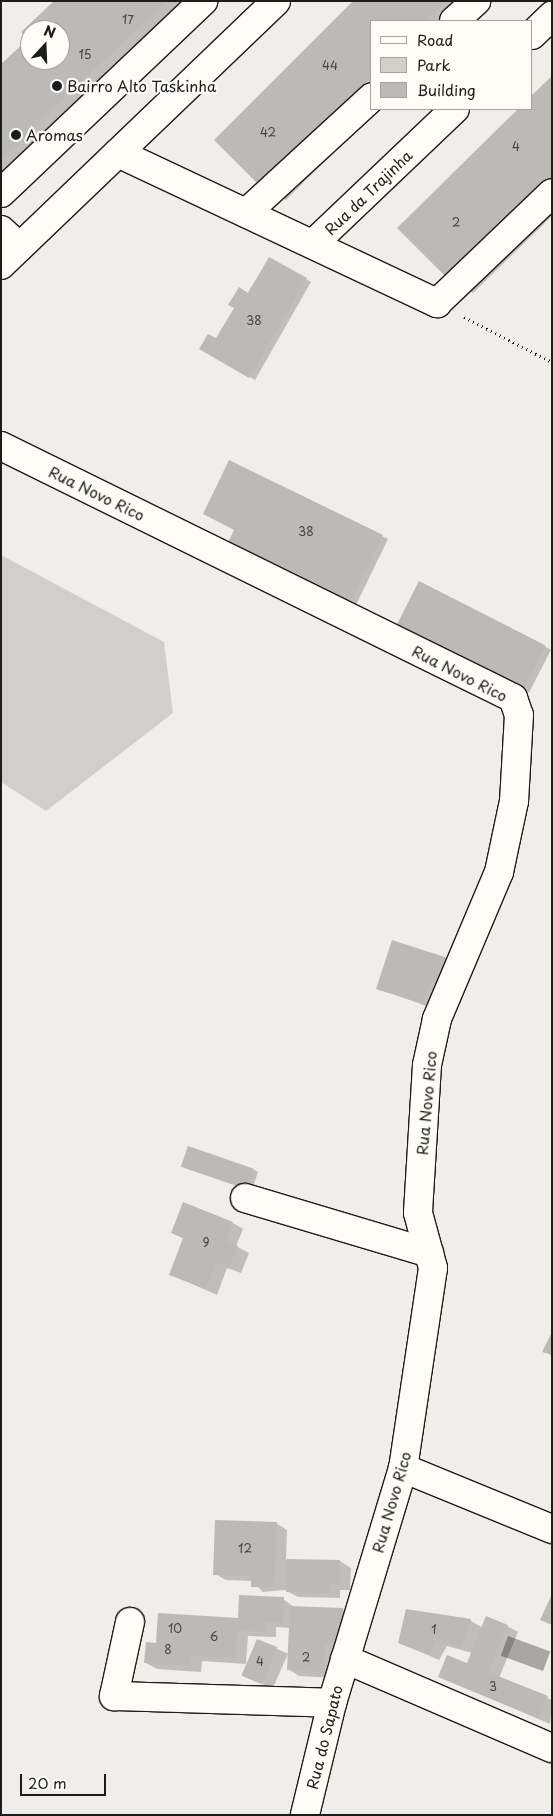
<!DOCTYPE html>
<style>
body{margin:0}
#map{position:relative;width:553px;height:1816px;overflow:hidden;background:#f0eeea;font-family:"Playpen Sans",sans-serif}
div>[style]{position:absolute}
[style*='--x']{left:calc(var(--x)*1px);top:calc(var(--y)*1px);width:calc(var(--w)*1px);rotate:calc(var(--a)*1deg)}
.green>*{inset:0;background:#d0cfcc}
.water>*{inset:0;background:#a8a7a3;transform-origin:0 0}
.shadow>*{inset:0;background:#0003;transform-origin:0 0}
.building>*{inset:0;background:#bbbab6;transform-origin:0 0}
.path>*{height:3px;margin-top:-1.5px;transform-origin:0;background:repeating-linear-gradient(90deg,#1c1c1c 0 1px,transparent 0 5px)}
.roads{filter:drop-shadow(1px 0 #1c1c1c) drop-shadow(-1px 0 #1c1c1c) drop-shadow(0 1px #1c1c1c) drop-shadow(0 -1px #1c1c1c)}
.street>*{height:28px;margin:-14px;padding:0 14px;transform-origin:14px;border-radius:14px;background:#fdfcf7}
.primary>*{height:28px;margin:-14px;padding:0 14px;transform-origin:14px;border-radius:14px;background:#fdfcf7}
.dots>*{width:14px;height:14px;translate:-50% -50%;box-sizing:border-box;border:2px solid #fdfcf7;border-radius:50%}
span{translate:-50% -50%;white-space:nowrap;text-align:center;line-height:1.15;-webkit-text-stroke:4.5px #fdfcf7;paint-order:stroke}
.number-label{font-size:12px;color:#444442}
.number-label span{-webkit-text-stroke-width:0}
.poi-label{font-size:15px;color:#1c1c1c}
.left{translate:0 -50%;text-align:left}
.street-label{font-size:15px;color:#1c1c1c}
.frame{position:absolute;inset:0;border:2px solid #1c1c1c;pointer-events:none}
.legend{position:absolute;left:370px;top:20px;width:162px;height:90px;box-sizing:border-box;background:#fdfcf7;border:1px solid #a3a29f;margin:0;padding:6px 9px;list-style:none;font-size:15px;color:#1c1c1c}
.legend li{display:flex;align-items:center;gap:10px;height:25px}
.legend b{width:25px;border:1px solid #a3a29f}
.north{position:absolute;left:20px;top:20px;width:50px;height:50px;box-sizing:border-box;background:#fdfcf7;border:1px solid #a3a29f;border-radius:50%;rotate:20deg;font-size:14px;font-weight:700;line-height:20px;text-align:center;color:#1c1c1c}
.north::after{content:'';display:block;margin:auto;width:18px;height:22px;background:#1c1c1c;clip-path:polygon(50% 0,100% 100%,50% 72%,0 100%)}
.scale{position:absolute;left:20px;top:1774px;width:86px;height:22px;box-sizing:border-box;border:2px solid #1c1c1c;border-top:0;padding-left:6px;font-size:15px;line-height:18px;white-space:nowrap;color:#1c1c1c;-webkit-text-stroke:4px #fdfcf7;paint-order:stroke}
</style>
<div id="map">
<div class="green">
<div style="clip-path:polygon(1px 555px,164px 642px,173px 713px,46px 811px,1px 782px)"></div>
</div>
<div class="water">
<div style="left:508px;top:1636px;width:45px;height:21px;rotate:20deg"></div>
</div>
<div class="shadow">
<div style="clip-path:polygon(evenodd,56px 1px,205px 1px,1px 184px,1px 66px,30px 39px,23px 32px,56px 1px,30px 30px,60px 30px,60px 60px,30px 60px,30px 30px)"></div>
<div style="clip-path:polygon(355px 1px,456px 1px,464px 21px,372px 21px,372px 109px,377px 109px,286px 200px,262px 186px)"></div>
<div style="clip-path:polygon(552px 77px,552px 216px,473px 293px,451px 280px,399px 228px,520px 109px,532px 109px,532px 97px)"></div>
<div style="clip-path:polygon(270px 258px,311px 282px,255px 380px,201px 349px,217px 340px)"></div>
<div style="clip-path:polygon(230px 462px,388px 539px,354px 609px,236px 530px)"></div>
<div style="left:420px;top:583px;width:147px;height:48px;rotate:27deg"></div>
<div style="clip-path:polygon(393px 942px,442px 987px,434px 1009px,378px 988px)"></div>
<div style="clip-path:polygon(188px 1169px,253px 1169px,258px 1172px,252px 1190px)"></div>
<div style="clip-path:polygon(233px 1223px,243px 1229px,236px 1246px,249px 1253px,241px 1273px,227px 1268px,217px 1295px,170px 1274px,184px 1239px,173px 1233px)"></div>
<div style="clip-path:polygon(276px 1523px,287px 1530px,286px 1560px,340px 1561px,351px 1568px,350px 1590px,340px 1590px,340px 1598px,298px 1597px,285px 1590px,263px 1592px,252px 1581px,226px 1580px,215px 1574px)"></div>
<div style="clip-path:polygon(283px 1599px,294px 1607px,342px 1609px,353px 1615px,335px 1678px,299px 1676px,288px 1669px,290px 1628px,276px 1627px,276px 1637px,248px 1636px,246px 1664px,202px 1661px,201px 1672px,157px 1669px,146px 1663px,158px 1644px,239px 1619px)"></div>
<div style="clip-path:polygon(407px 1611px,471px 1621px,483px 1628px,507px 1626px,518px 1632px,499px 1678px,552px 1700px,550px 1724px,440px 1676px,468px 1665px,472px 1653px,447px 1646px,439px 1660px,399px 1642px)"></div>
<div style="left:257px;top:1640px;width:34px;height:38px;rotate:24deg"></div>
</div>
<div class="building">
<div style="clip-path:polygon(evenodd,54px 1px,167px 1px,1px 157px,1px 64px,28px 39px,21px 32px,54px 1px,30px 30px,60px 30px,60px 60px,30px 60px,30px 30px)"></div>
<div style="clip-path:polygon(353px 1px,446px 1px,426px 21px,372px 21px,372px 76px,261px 187px,214px 140px)"></div>
<div style="clip-path:polygon(552px 76px,552px 181px,450px 281px,397px 228px,518px 109px,532px 109px,532px 95px)"></div>
<div style="clip-path:polygon(269px 257px,307px 278px,249px 378px,199px 349px,208px 334px,216px 338px,234px 308px,228px 305px,239px 287px,248px 293px)"></div>
<div style="clip-path:polygon(229px 460px,383px 535px,348px 607px,226px 547px,234px 530px,203px 514px)"></div>
<div style="left:419px;top:581px;width:142px;height:49px;rotate:27deg"></div>
<div style="clip-path:polygon(392px 940px,457px 961px,449px 987px,431px 981px,423px 1004px,376px 989px)"></div>
<div style="left:188px;top:1146px;width:69px;height:22px;rotate:19deg"></div>
<div style="clip-path:polygon(183px 1202px,233px 1222px,225px 1241px,238px 1246px,229px 1268px,216px 1263px,206px 1289px,169px 1275px,183px 1238px,171px 1233px)"></div>
<div style="clip-path:polygon(552px 1332px,552px 1355px,542px 1352px)"></div>
<div style="clip-path:polygon(215px 1520px,277px 1522px,274px 1587px,251px 1587px,251px 1576px,213px 1575px)"></div>
<div style="clip-path:polygon(287px 1559px,340px 1560px,340px 1585px,330px 1584px,330px 1593px,286px 1592px)"></div>
<div style="clip-path:polygon(552px 1594px,552px 1625px,540px 1620px)"></div>
<div style="clip-path:polygon(239px 1595px,284px 1597px,283px 1623px,266px 1622px,265px 1632px,237px 1630px,236px 1658px,191px 1656px,191px 1666px,144px 1663px,146px 1642px,156px 1643px,158px 1613px,238px 1618px)"></div>
<div style="clip-path:polygon(290px 1606px,343px 1608px,341px 1646px,325px 1645px,324px 1672px,287px 1670px)"></div>
<div style="clip-path:polygon(406px 1609px,471px 1619px,461px 1648px,436px 1641px,428px 1655px,398px 1643px)"></div>
<div style="clip-path:polygon(486px 1616px,508px 1625px,488px 1672px,548px 1696px,539px 1719px,438px 1677px,447px 1655px,467px 1663px)"></div>
<div style="left:257px;top:1639px;width:22px;height:40px;rotate:22deg"></div>
</div>
<div class="path">
<div style="--x:464;--y:317;--w:99;--a:27.1"></div>
</div>
<div class="roads">
<div class="street">
<div style="--x:454;--y:21;--w:30;--a:-42"></div>
<div style="--x:532;--y:35;--w:28;--a:-44"></div>
<div style="--x:118;--y:153;--w:353;--a:25.2"></div>
<div style="--x:437;--y:303;--w:159;--a:-43.7"></div>
<div style="--x:246;--y:213;--w:171;--a:-42.6"></div>
<div style="--x:1;--y:230;--w:25;--a:43"></div>
<div style="--x:313;--y:244;--w:196;--a:-43.6"></div>
<div style="--x:1;--y:446;--w:571;--a:26.21"></div>
<div style="--x:513;--y:698;--w:18;--a:71"></div>
<div style="--x:519;--y:715;--w:86;--a:93.3"></div>
<div style="--x:514;--y:801;--w:73;--a:101.9"></div>
<div style="--x:499;--y:872;--w:160;--a:112.9"></div>
<div style="--x:437;--y:1019;--w:47;--a:102.3"></div>
<div style="--x:427;--y:1065;--w:148;--a:93.5"></div>
<div style="--x:418;--y:1213;--w:57;--a:74.7"></div>
<div style="--x:433;--y:1268;--w:202;--a:98.5"></div>
<div style="--x:403;--y:1468;--w:245;--a:106.8"></div>
<div style="--x:332;--y:1703;--w:115;--a:103.6"></div>
<div style="--x:245;--y:1198;--w:192;--a:16.6"></div>
<div style="--x:403;--y:1468;--w:161;--a:22.3"></div>
<div style="--x:130;--y:1622;--w:76;--a:102.2"></div>
<div style="--x:114;--y:1696;--w:218;--a:1.8"></div>
<div style="--x:345;--y:1659;--w:225;--a:23.3"></div>
</div>
<div class="primary">
<div style="--x:1;--y:193;--w:279;--a:-43.5"></div>
<div style="--x:1;--y:265;--w:381;--a:-43.8"></div>
</div>
</div>
<div class="dots">
<div style="left:57px;top:86px;background:#1c1c1c"></div>
<div style="left:16px;top:135px;background:#1c1c1c"></div>
</div>
<div class="number-label">
<span style="left:128px;top:20px">17</span>
<span style="left:85px;top:55px">15</span>
<span style="left:330px;top:66px">44</span>
<span style="left:268px;top:133px">42</span>
<span style="left:516px;top:147px">4</span>
<span style="left:456px;top:223px">2</span>
<span style="left:254px;top:321px">38</span>
<span style="left:306px;top:532px">38</span>
<span style="left:206px;top:1243px">9</span>
<span style="left:245px;top:1549px">12</span>
<span style="left:175px;top:1629px">10</span>
<span style="left:434px;top:1630px">1</span>
<span style="left:214px;top:1637px">6</span>
<span style="left:168px;top:1650px">8</span>
<span style="left:306px;top:1658px">2</span>
<span style="left:260px;top:1662px">4</span>
<span style="left:493px;top:1687px">3</span>
</div>
<div class="poi-label">
<span class="left" style="left:67px;top:86px">Bairro Alto Taskinha</span>
<span class="left" style="left:26px;top:135px">Aromas</span>
</div>
<div class="street-label">
<span style="left:368px;top:192px;rotate:-44deg">Rua da Trajinha</span>
<span style="left:97px;top:493px;rotate:26deg">Rua Novo Rico</span>
<span style="left:460px;top:673px;rotate:27deg">Rua Novo Rico</span>
<span style="left:426px;top:1103px;rotate:-85deg">Rua Novo Rico</span>
<span style="left:391px;top:1502px;rotate:-74deg">Rua Novo Rico</span>
<span style="left:324px;top:1737px;rotate:-76deg">Rua do Sapato</span>
</div>
<div class="frame"></div>
<ul class="legend">
<li><b style="height:6px;background:#fdfcf7"></b>Road</li>
<li><b style="height:14px;background:#d0cfcc"></b>Park</li>
<li><b style="height:14px;background:#bbbab6"></b>Building</li>
</ul>
<div class="north">N</div>
<div class="scale">20 m</div>
</div>
